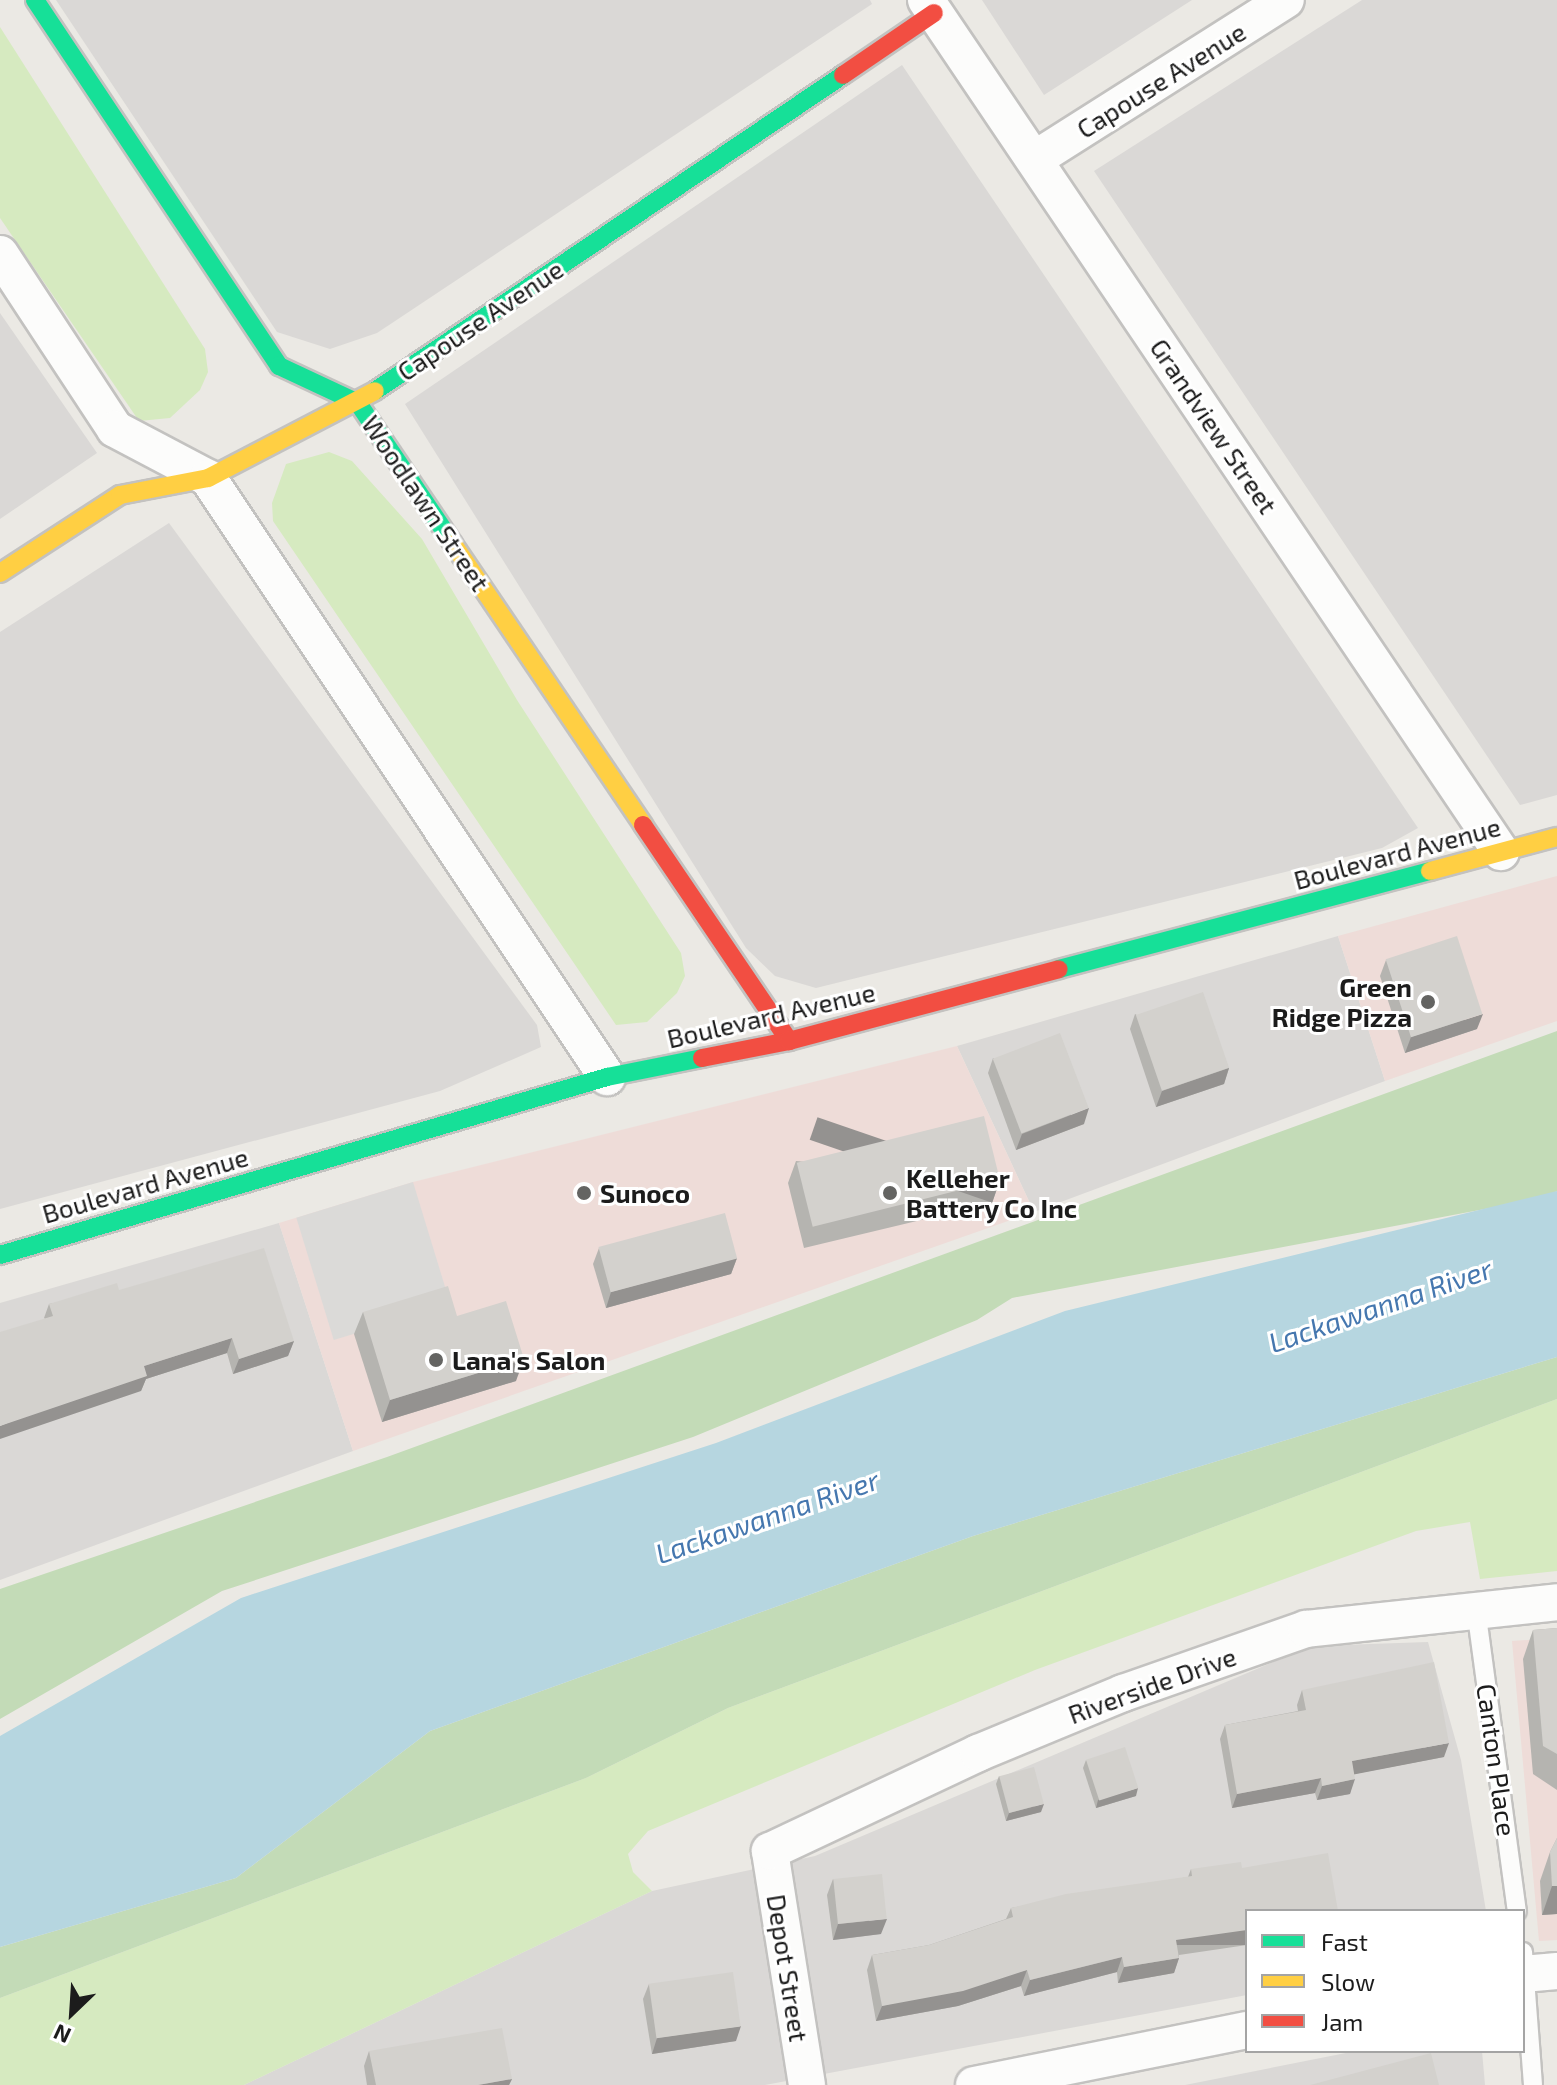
<!DOCTYPE html>
<style>
body{margin:0}
#map{position:relative;width:1557px;height:2085px;overflow:hidden;background:#ebe9e4;font-family:"Exo 2",sans-serif}
div>[style]{position:absolute}
[style*='--x']{left:calc(var(--x)*1px);top:calc(var(--y)*1px);width:calc(var(--w)*1px);rotate:calc(var(--a)*1deg)}
.residential>*{inset:0;background:#dad8d6}
.commercial>*{inset:0;background:#eedcd8}
.grass>*{inset:0;background:#d6eac0}
.forest>*{inset:0;background:#c3dbb7}
.parking>*{inset:0;background:#dbdad8;transform-origin:0 0}
.water>*{inset:0;background:#b6d6e0}
.roads{filter:drop-shadow(2px 0 #c3c2c0) drop-shadow(-2px 0 #c3c2c0) drop-shadow(0 2px #c3c2c0) drop-shadow(0 -2px #c3c2c0)}
.lane>*{height:18px;margin:-9px;padding:0 9px;transform-origin:9px;border-radius:9px;background:#fcfcfb}
.street>*{height:36px;margin:-18px;padding:0 18px;transform-origin:18px;border-radius:18px;background:#fcfcfb}
.fast>*{height:18px;margin:-9px;padding:0 9px;transform-origin:9px;border-radius:9px;background:#16e098}
.slow>*{height:18px;margin:-9px;padding:0 9px;transform-origin:9px;border-radius:9px;background:#ffcf43}
.jam>*{height:18px;margin:-9px;padding:0 9px;transform-origin:9px;border-radius:9px;background:#f24e42}
.wall>*{inset:0;background:#b5b4b0}
.shaded-wall>*{inset:0;background:#949290;transform-origin:0 0}
.building>*{inset:0;background:#d3d1cd;transform-origin:0 0}
.dots>*{width:22px;height:22px;translate:-50% -50%;box-sizing:border-box;border:4px solid #fff;border-radius:50%}
span{translate:-50% -50%;white-space:nowrap;text-align:center;line-height:1.15;-webkit-text-stroke:6px #fff;paint-order:stroke}
.street-label{font-size:26px;color:#1c1c1c}
.poi-label{font-size:26px;color:#1c1c1c;font-weight:700}
.right{translate:-100% -50%;text-align:right}
.left{translate:0 -50%;text-align:left}
.water-label{font-size:28px;color:#4577af;font-style:italic}
.legend{position:absolute;left:1245px;top:1909px;width:280px;height:144px;box-sizing:border-box;background:#fff;border:2px solid #a4a4a4;margin:0;padding:10px 14px;list-style:none;font-size:24px;color:#1c1c1c}
.legend li{display:flex;align-items:center;gap:16px;height:40px}
.legend b{width:40px;border:2px solid #a4a4a4}
.north{position:absolute;left:32px;top:1973px;width:80px;height:80px;-webkit-text-stroke:6px #fff;paint-order:stroke;rotate:205deg;font-size:22px;font-weight:700;line-height:32px;text-align:center;color:#1c1c1c}
.north::after{content:'';display:block;margin:auto;width:28px;height:36px;background:#1c1c1c;clip-path:polygon(50% 0,100% 100%,50% 72%,0 100%)}
</style>
<div id="map">
<div class="residential">
<div style="clip-path:polygon(56px 0,870px 0,872px 4px,377px 333px,330px 349px,277px 332px)"></div>
<div style="clip-path:polygon(982px 0,1192px 0,1044px 95px)"></div>
<div style="clip-path:polygon(1362px 0,1557px 0,1557px 795px,1520px 805px,1094px 171px)"></div>
<div style="clip-path:polygon(902px 65px,1418px 828px,1382px 848px,816px 988px,775px 976px,746px 948px,405px 404px)"></div>
<div style="clip-path:polygon(0 313px,97px 453px,0 519px)"></div>
<div style="clip-path:polygon(169px 523px,537px 1025px,541px 1047px,440px 1091px,0 1209px,0 632px)"></div>
<div style="clip-path:polygon(1338px 936px,1385px 1081px,1034px 1212px,957px 1046px)"></div>
<div style="clip-path:polygon(279px 1223px,353px 1451px,0 1580px,0 1303px)"></div>
<div style="clip-path:polygon(1428px 1642px,1461px 1760px,1486px 1911px,1247px 1911px,1247px 1995px,765px 2085px,244px 2085px,652px 1891px,815px 1856px,1311px 1646px)"></div>
<div style="clip-path:polygon(1356px 2051px,1482px 2051px,1485px 2085px,1185px 2085px)"></div>
</div>
<div class="commercial">
<div style="clip-path:polygon(1557px 876px,1557px 1021px,1385px 1081px,1338px 936px)"></div>
<div style="clip-path:polygon(957px 1046px,1034px 1212px,353px 1451px,279px 1223px,413px 1182px)"></div>
<div style="clip-path:polygon(1557px 1638px,1557px 1940px,1539px 1941px,1512px 1641px)"></div>
</div>
<div class="grass">
<div style="clip-path:polygon(0 27px,205px 349px,208px 372px,200px 390px,170px 418px,139px 421px,0 218px)"></div>
<div style="clip-path:polygon(329px 452px,352px 461px,422px 539px,517px 700px,681px 953px,685px 976px,677px 993px,647px 1022px,616px 1025px,273px 521px,272px 503px,286px 464px)"></div>
<div style="clip-path:polygon(1557px 1399px,1557px 1571px,1480px 1579px,1470px 1522px,1416px 1531px,1035px 1670px,648px 1831px,628px 1854px,633px 1872px,652px 1891px,244px 2085px,0 2085px,0 1998px,586px 1778px,728px 1708px)"></div>
</div>
<div class="forest">
<div style="clip-path:polygon(1557px 1031px,1557px 1191px,1543px 1198px,1012px 1298px,977px 1320px,693px 1437px,222px 1591px,0 1719px,0 1589px,387px 1457px)"></div>
<div style="clip-path:polygon(1557px 1357px,1557px 1399px,728px 1708px,586px 1778px,0 1998px,0 1947px,236px 1878px,430px 1731px,973px 1536px)"></div>
</div>
<div class="parking">
<div style="left:413px;top:1182px;width:128px;height:122px;rotate:73deg"></div>
</div>
<div class="water">
<div style="clip-path:polygon(1557px 1191px,1557px 1357px,973px 1536px,430px 1731px,236px 1878px,0 1947px,0 1736px,241px 1598px,716px 1443px,1065px 1311px)"></div>
</div>
<div class="roads">
<div class="lane">
<div style="--x:1476;--y:1609;--w:305;--a:82.3"></div>
<div style="--x:1523;--y:1952;--w:133;--a:85.7"></div>
</div>
<div class="street">
<div style="--x:926;--y:0;--w:1028;--a:55.99"></div>
<div style="--x:1035;--y:159;--w:297;--a:-32.4"></div>
<div style="--x:0;--y:254;--w:209;--a:56.7"></div>
<div style="--x:115;--y:429;--w:105;--a:27.8"></div>
<div style="--x:208;--y:478;--w:720;--a:56.33"></div>
<div style="--x:1523;--y:1974;--w:34;--a:-5"></div>
<div style="--x:807;--y:2085;--w:237;--a:-99"></div>
<div style="--x:770;--y:1851;--w:230;--a:-25.2"></div>
<div style="--x:978;--y:1753;--w:157;--a:-22.5"></div>
<div style="--x:1123;--y:1693;--w:194;--a:-19.3"></div>
<div style="--x:1306;--y:1629;--w:252;--a:-6.1"></div>
<div style="--x:974;--y:2085;--w:278;--a:-11.4"></div>
</div>
<div class="fast">
<div style="--x:35;--y:0;--w:440;--a:56.3"></div>
<div style="--x:279;--y:366;--w:87;--a:25.1"></div>
<div style="--x:358;--y:403;--w:170;--a:56"></div>
<div style="--x:375;--y:391;--w:565;--a:-34.03"></div>
<div style="--x:1059;--y:969;--w:384;--a:-14.8"></div>
<div style="--x:0;--y:1255;--w:633;--a:-16.34"></div>
<div style="--x:607;--y:1077;--w:97;--a:-11.3"></div>
</div>
<div class="slow">
<div style="--x:453;--y:544;--w:339;--a:55.9"></div>
<div style="--x:0;--y:573;--w:143;--a:-33"></div>
<div style="--x:120;--y:495;--w:90;--a:-10.9"></div>
<div style="--x:208;--y:478;--w:188;--a:-27.5"></div>
<div style="--x:1430;--y:871;--w:131;--a:-15"></div>
</div>
<div class="jam">
<div style="--x:843;--y:75;--w:110;--a:-34.3"></div>
<div style="--x:643;--y:825;--w:261;--a:55.9"></div>
<div style="--x:702;--y:1058;--w:89;--a:-11.1"></div>
<div style="--x:789;--y:1041;--w:279;--a:-14.9"></div>
</div>
</div>
<div class="wall">
<div style="clip-path:polygon(1386px 960px,1477px 1029px,1405px 1053px,1380px 976px)"></div>
<div style="clip-path:polygon(1135px 1014px,1229px 1068px,1224px 1084px,1156px 1107px,1130px 1029px)"></div>
<div style="clip-path:polygon(993px 1058px,1084px 1124px,1016px 1150px,988px 1073px)"></div>
<div style="clip-path:polygon(796px 1161px,1000px 1180px,992px 1203px,804px 1248px,788px 1183px)"></div>
<div style="clip-path:polygon(599px 1248px,737px 1258px,731px 1274px,606px 1308px,593px 1264px)"></div>
<div style="clip-path:polygon(119px 1290px,294px 1341px,288px 1356px,233px 1374px,227px 1353px,146px 1379px,141px 1391px,44px 1318px,49px 1304px)"></div>
<div style="clip-path:polygon(363px 1312px,457px 1316px,516px 1381px,382px 1422px,354px 1334px)"></div>
<div style="clip-path:polygon(1557px 1628px,1557px 1790px,1533px 1774px,1523px 1659px,1533px 1630px)"></div>
<div style="clip-path:polygon(1302px 1690px,1444px 1757px,1354px 1774px,1350px 1794px,1317px 1800px,1315px 1793px,1232px 1808px,1220px 1739px,1225px 1725px,1298px 1711px,1297px 1705px)"></div>
<div style="clip-path:polygon(1086px 1760px,1136px 1796px,1096px 1808px,1083px 1768px)"></div>
<div style="clip-path:polygon(999px 1776px,1041px 1812px,1006px 1821px,996px 1784px)"></div>
<div style="clip-path:polygon(1557px 1838px,1557px 1914px,1542px 1915px,1540px 1881px,1550px 1852px)"></div>
<div style="clip-path:polygon(1191px 1869px,1247px 1911px,1247px 1945px,1179px 1955px,1179px 1958px,1174px 1973px,1118px 1983px,1117px 1972px,1024px 1996px,1021px 1986px,958px 2006px,876px 2021px,867px 1970px,872px 1955px,929px 1945px,1006px 1919px,1011px 1908px,1188px 1877px)"></div>
<div style="clip-path:polygon(833px 1879px,881px 1934px,833px 1940px,827px 1895px)"></div>
<div style="clip-path:polygon(649px 1984px,736px 2041px,652px 2054px,643px 1999px)"></div>
<div style="clip-path:polygon(369px 2051px,512px 2079px,509px 2085px,367px 2085px,364px 2066px)"></div>
</div>
<div class="shaded-wall">
<div style="clip-path:polygon(1483px 1014px,1477px 1029px,1405px 1053px,1411px 1037px)"></div>
<div style="clip-path:polygon(1229px 1068px,1224px 1084px,1156px 1107px,1162px 1091px)"></div>
<div style="clip-path:polygon(1089px 1108px,1084px 1124px,1016px 1150px,1022px 1134px)"></div>
<div style="left:1000px;top:1180px;width:24px;height:193px;rotate:109deg"></div>
<div style="clip-path:polygon(737px 1258px,731px 1274px,606px 1308px,611px 1292px)"></div>
<div style="clip-path:polygon(232px 1338px,227px 1353px,146px 1379px,141px 1391px,0 1439px,0 1426px,144px 1366px)"></div>
<div style="clip-path:polygon(294px 1341px,288px 1356px,233px 1374px,239px 1359px)"></div>
<div style="clip-path:polygon(524px 1359px,516px 1381px,382px 1422px,390px 1400px)"></div>
<div style="clip-path:polygon(1449px 1743px,1444px 1757px,1346px 1776px,1352px 1761px)"></div>
<div style="clip-path:polygon(1321px 1778px,1315px 1793px,1232px 1808px,1237px 1794px)"></div>
<div style="clip-path:polygon(1355px 1779px,1350px 1794px,1317px 1800px,1322px 1786px)"></div>
<div style="clip-path:polygon(1138px 1788px,1136px 1796px,1096px 1808px,1098px 1800px)"></div>
<div style="clip-path:polygon(1044px 1804px,1041px 1812px,1006px 1821px,1009px 1813px)"></div>
<div style="clip-path:polygon(1552px 1886px,1557px 1886px,1557px 1914px,1542px 1915px)"></div>
<div style="clip-path:polygon(887px 1919px,881px 1934px,833px 1940px,838px 1924px)"></div>
<div style="left:1247px;top:1930px;width:15px;height:72px;rotate:90deg"></div>
<div style="clip-path:polygon(1122px 1957px,1117px 1972px,1024px 1996px,1030px 1980px)"></div>
<div style="clip-path:polygon(1179px 1958px,1174px 1973px,1118px 1983px,1124px 1967px)"></div>
<div style="clip-path:polygon(1027px 1970px,1021px 1986px,958px 2006px,876px 2021px,882px 2006px)"></div>
<div style="clip-path:polygon(741px 2026px,736px 2041px,652px 2054px,657px 2038px)"></div>
<div style="clip-path:polygon(512px 2079px,509px 2085px,478px 2085px)"></div>
</div>
<div class="building">
<div style="left:1457px;top:936px;width:82px;height:75px;rotate:72deg"></div>
<div style="left:1203px;top:992px;width:80px;height:71px;rotate:71deg"></div>
<div style="left:1060px;top:1033px;width:80px;height:72px;rotate:69deg"></div>
<div style="left:984px;top:1116px;width:66px;height:193px;rotate:76deg"></div>
<div style="left:725px;top:1213px;width:47px;height:131px;rotate:75deg"></div>
<div style="clip-path:polygon(264px 1248px,294px 1341px,239px 1359px,232px 1338px,144px 1366px,147px 1376px,0 1426px,0 1332px,53px 1316px,49px 1304px,117px 1283px,119px 1290px)"></div>
<div style="clip-path:polygon(448px 1286px,457px 1316px,506px 1301px,524px 1359px,390px 1400px,363px 1312px)"></div>
<div style="clip-path:polygon(1557px 1628px,1557px 1754px,1543px 1746px,1533px 1630px)"></div>
<div style="clip-path:polygon(1434px 1662px,1449px 1743px,1352px 1761px,1355px 1779px,1322px 1786px,1321px 1778px,1237px 1794px,1225px 1725px,1306px 1710px,1302px 1690px)"></div>
<div style="left:1125px;top:1747px;width:43px;height:41px;rotate:72deg"></div>
<div style="left:1034px;top:1767px;width:38px;height:36px;rotate:75deg"></div>
<div style="clip-path:polygon(1557px 1838px,1557px 1886px,1552px 1886px,1550px 1852px)"></div>
<div style="clip-path:polygon(1328px 1853px,1338px 1911px,1247px 1911px,1247px 1930px,1176px 1940px,1179px 1958px,1124px 1967px,1122px 1957px,1030px 1980px,1027px 1970px,963px 1991px,882px 2006px,872px 1955px,929px 1945px,1013px 1917px,1011px 1908px,1066px 1894px,1192px 1876px,1191px 1869px,1241px 1862px,1242px 1868px)"></div>
<div style="left:882px;top:1874px;width:45px;height:49px;rotate:84deg"></div>
<div style="left:733px;top:1972px;width:55px;height:85px;rotate:82deg"></div>
<div style="clip-path:polygon(502px 2028px,512px 2079px,478px 2085px,376px 2085px,369px 2051px)"></div>
<div style="clip-path:polygon(1431px 2053px,1439px 2085px,1310px 2085px)"></div>
</div>
<div class="dots">
<div style="left:1428px;top:1002px;background:#646462"></div>
<div style="left:584px;top:1193px;background:#646462"></div>
<div style="left:890px;top:1193px;background:#646462"></div>
<div style="left:436px;top:1360px;background:#646462"></div>
</div>
<div class="street-label">
<span style="left:1161px;top:80px;rotate:-32deg">Capouse Avenue</span>
<span style="left:480px;top:320px;rotate:-34deg">Capouse Avenue</span>
<span style="left:1214px;top:426px;rotate:56deg">Grandview Street</span>
<span style="left:426px;top:503px;rotate:56deg">Woodlawn Street</span>
<span style="left:1397px;top:853px;rotate:-15deg">Boulevard Avenue</span>
<span style="left:771px;top:1015px;rotate:-13deg">Boulevard Avenue</span>
<span style="left:145px;top:1185px;rotate:-16deg">Boulevard Avenue</span>
<span style="left:1152px;top:1685px;rotate:-20deg">Riverside Drive</span>
<span style="left:1497px;top:1760px;rotate:82deg">Canton Place</span>
<span style="left:788px;top:1968px;rotate:81deg">Depot Street</span>
</div>
<div class="poi-label">
<span class="right" style="left:1412px;top:1002px">Green<br>Ridge Pizza</span>
<span class="left" style="left:906px;top:1193px">Kelleher<br>Battery Co Inc</span>
<span class="left" style="left:600px;top:1193px">Sunoco</span>
<span class="left" style="left:452px;top:1360px">Lana's Salon</span>
</div>
<div class="water-label">
<span style="left:1380px;top:1305px;rotate:-19deg">Lackawanna River</span>
<span style="left:767px;top:1516px;rotate:-19deg">Lackawanna River</span>
</div>
<ul class="legend">
<li><b style="height:10px;background:#16e098"></b>Fast</li>
<li><b style="height:10px;background:#ffcf43"></b>Slow</li>
<li><b style="height:10px;background:#f24e42"></b>Jam</li>
</ul>
<div class="north">N</div>
</div>
